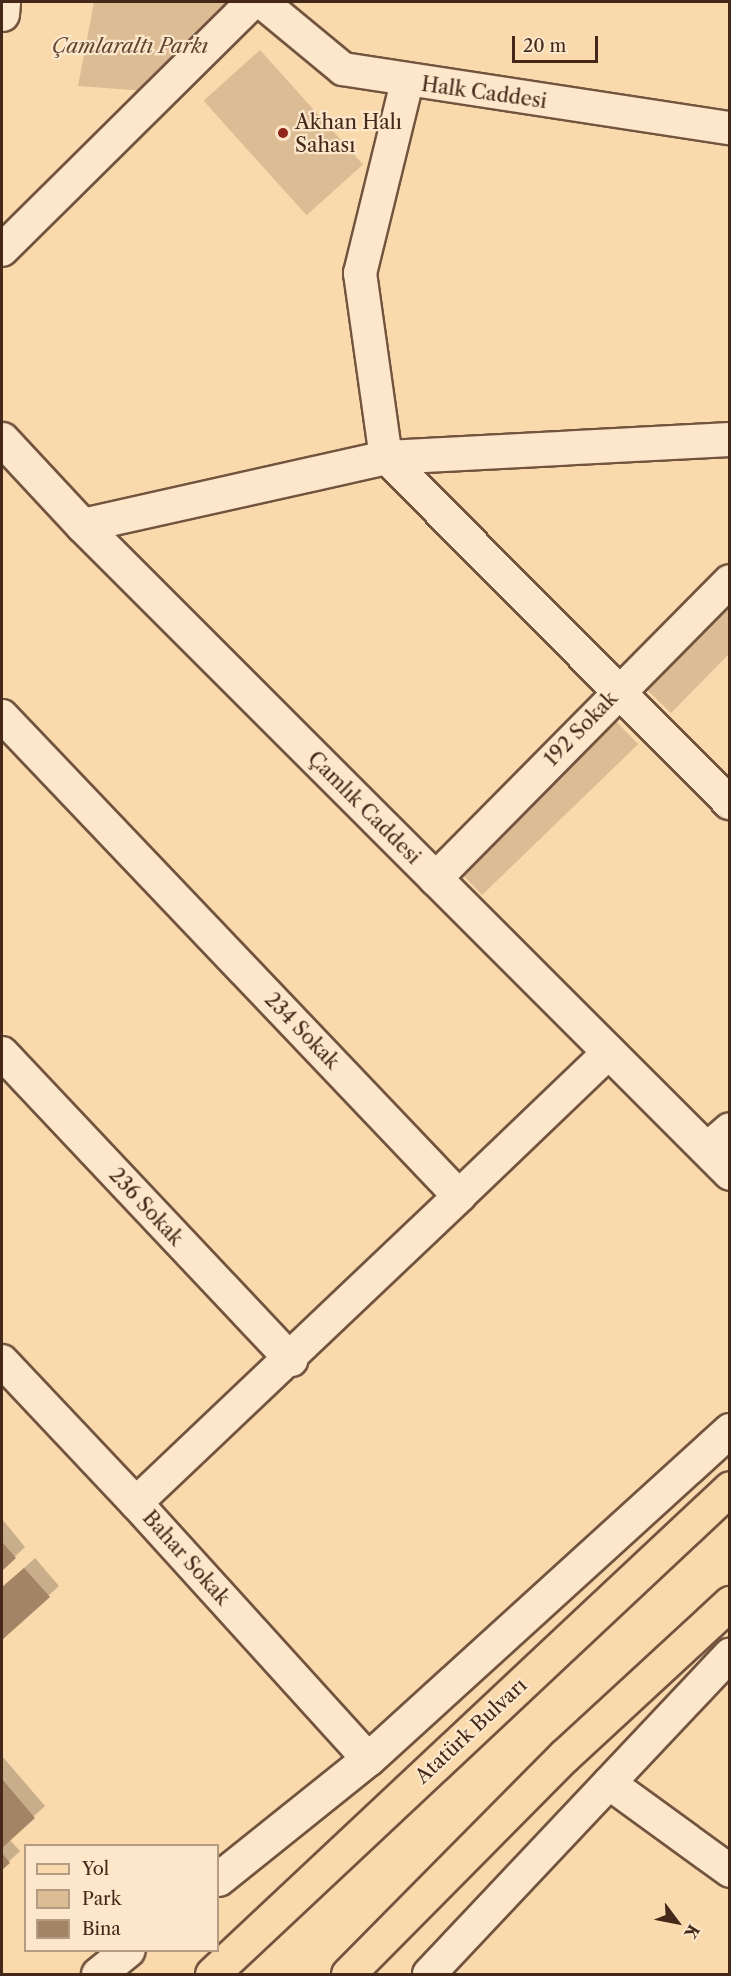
<!DOCTYPE html>
<meta charset="utf-8">
<style>
body{margin:0}
#map{position:relative;width:731px;height:1976px;overflow:hidden;background:#fadaad;font-family:"Libre Caslon Text",serif}
div>[style]{position:absolute}
[style*='--x']{left:calc(var(--x)*1px);top:calc(var(--y)*1px);width:calc(var(--w)*1px);rotate:calc(var(--a)*1deg)}
.green>*{inset:0;background:#dbbc94;transform-origin:0 0}
.shadow>*{inset:0;background:#0003}
.building>*{inset:0;background:#a38566}
.roads{filter:drop-shadow(2px 0 #72543f) drop-shadow(-2px 0 #72543f) drop-shadow(0 2px #72543f) drop-shadow(0 -2px #72543f)}
.street>*{height:32px;margin:-16px;padding:0 16px;transform-origin:16px;border-radius:16px;background:#fce7ca}
.secondary>*{height:33px;margin:-16.5px;padding:0 16.5px;transform-origin:16.5px;border-radius:16.5px;background:#fce7ca}
.primary>*{height:33px;margin:-16.5px;padding:0 16.5px;transform-origin:16.5px;border-radius:16.5px;background:#fadaad}
.dots>*{width:16px;height:16px;translate:-50% -50%;box-sizing:border-box;border:3px solid #fce7ca;border-radius:50%}
span{translate:-50% -50%;white-space:nowrap;text-align:center;line-height:1.15;-webkit-text-stroke:4.5px #fce7ca;paint-order:stroke}
.park-label{font-size:20px;color:#634632;font-style:italic}
.street-label{font-size:20px;color:#45281a}
.poi-label{font-size:20px;color:#45281a}
.left{translate:0 -50%;text-align:left}
.frame{position:absolute;inset:0;border:3px solid #45281a;pointer-events:none}
.legend{position:absolute;left:24px;top:1844px;width:195px;height:108px;box-sizing:border-box;background:#fce7ca;border:2px solid #b39b84;margin:0;padding:8px 10px;list-style:none;font-size:18px;color:#45281a}
.legend li{display:flex;align-items:center;gap:12px;height:30px}
.legend b{width:30px;border:2px solid #b39b84}
.north{position:absolute;left:647px;top:1892px;width:60px;height:60px;-webkit-text-stroke:4px #fce7ca;paint-order:stroke;rotate:122deg;font-size:16px;font-weight:700;line-height:24px;text-align:center;color:#45281a}
.north::after{content:'';display:block;margin:auto;width:21px;height:27px;background:#45281a;clip-path:polygon(50% 0,100% 100%,50% 72%,0 100%)}
.scale{position:absolute;left:512px;top:36px;width:86px;height:27px;box-sizing:border-box;border:3px solid #45281a;border-top:0;padding-left:8px;font-size:18px;line-height:21px;white-space:nowrap;color:#45281a;-webkit-text-stroke:4px #fce7ca;paint-order:stroke}
</style>
<div id="map">
<div class="green">
<div style="clip-path:polygon(94px 2px,230px 2px,229px 8px,146px 91px,78px 86px)"></div>
<div style="left:260px;top:50px;width:154px;height:76px;rotate:48deg"></div>
<div style="clip-path:polygon(729px 591px,729px 654px,671px 713px,638px 681px)"></div>
<div style="left:609px;top:714px;width:42px;height:217px;rotate:46deg"></div>
</div>
<div class="shadow">
<div style="clip-path:polygon(2px 1519px,25px 1547px,2px 1569px)"></div>
<div style="clip-path:polygon(35px 1558px,59px 1586px,2px 1638px,2px 1588px)"></div>
<div style="clip-path:polygon(2px 1756px,45px 1806px,9px 1839px,20px 1851px,2px 1868px)"></div>
</div>
<div class="building">
<div style="clip-path:polygon(2px 1542px,16px 1558px,2px 1571px)"></div>
<div style="clip-path:polygon(24px 1568px,50px 1597px,2px 1640px,2px 1587px)"></div>
<div style="clip-path:polygon(2px 1779px,35px 1818px,2px 1848px)"></div>
<div style="clip-path:polygon(2px 1853px,10px 1863px,2px 1870px)"></div>
</div>
<div class="roads">
<div class="street">
<div style="--x:262;--y:2;--w:105;--a:39.6"></div>
<div style="--x:343;--y:69;--w:391;--a:8.7"></div>
<div style="--x:407;--y:82;--w:197;--a:103.8"></div>
<div style="--x:360;--y:273;--w:186;--a:82"></div>
<div style="--x:386;--y:457;--w:488;--a:45.2"></div>
<div style="--x:2;--y:250;--w:353;--a:-44.7"></div>
<div style="--x:2;--y:716;--w:663;--a:46.41"></div>
<div style="--x:459;--y:1196;--w:208;--a:-43.8"></div>
<div style="--x:435;--y:879;--w:419;--a:-45.3"></div>
<div style="--x:2;--y:1053;--w:422;--a:46.7"></div>
<div style="--x:707;--y:1149;--w:30;--a:-41"></div>
<div style="--x:2;--y:1361;--w:195;--a:46.7"></div>
<div style="--x:136;--y:1503;--w:345;--a:47.8"></div>
<div style="--x:136;--y:1503;--w:446;--a:-43.5"></div>
<div style="--x:609;--y:1783;--w:150;--a:36"></div>
<div style="--x:429;--y:1974;--w:439;--a:-46.7"></div>
</div>
<div class="secondary">
<div style="--x:2;--y:14;--w:12;--a:-85"></div>
<div style="--x:2;--y:439;--w:117;--a:47.1"></div>
<div style="--x:82;--y:525;--w:916;--a:45"></div>
<div style="--x:82;--y:525;--w:312;--a:-12.6"></div>
<div style="--x:386;--y:457;--w:344;--a:-3"></div>
<div style="--x:218;--y:1879;--w:192;--a:-38.7"></div>
<div style="--x:368;--y:1759;--w:489;--a:-42.3"></div>
<div style="--x:98;--y:1974;--w:38;--a:-39"></div>
</div>
<div class="primary">
<div style="--x:212;--y:1974;--w:710;--a:-43.17"></div>
<div style="--x:348;--y:1974;--w:307;--a:-45.3"></div>
<div style="--x:564;--y:1756;--w:226;--a:-42.7"></div>
</div>
</div>
<div class="dots">
<div style="left:283px;top:133px;background:#8f2418"></div>
</div>
<div class="park-label">
<span style="left:130px;top:46px">Çamlaraltı Parkı</span>
</div>
<div class="street-label">
<span style="left:484px;top:93px;rotate:8deg">Halk Caddesi</span>
<span style="left:581px;top:729px;rotate:-46deg">192 Sokak</span>
<span style="left:364px;top:808px;rotate:45deg">Çamlık Caddesi</span>
<span style="left:302px;top:1031px;rotate:46deg">234 Sokak</span>
<span style="left:146px;top:1207px;rotate:47deg">236 Sokak</span>
<span style="left:186px;top:1558px;rotate:48deg">Bahar Sokak</span>
<span style="left:471px;top:1731px;rotate:-43deg">Atatürk Bulvarı</span>
</div>
<div class="poi-label">
<span class="left" style="left:295px;top:134px">Akhan Halı<br>Sahası</span>
</div>
<div class="frame"></div>
<ul class="legend">
<li><b style="height:8px;background:#fadaad"></b>Yol</li>
<li><b style="height:16px;background:#dbbc94"></b>Park</li>
<li><b style="height:16px;background:#a38566"></b>Bina</li>
</ul>
<div class="north">K</div>
<div class="scale">20 m</div>
</div>
